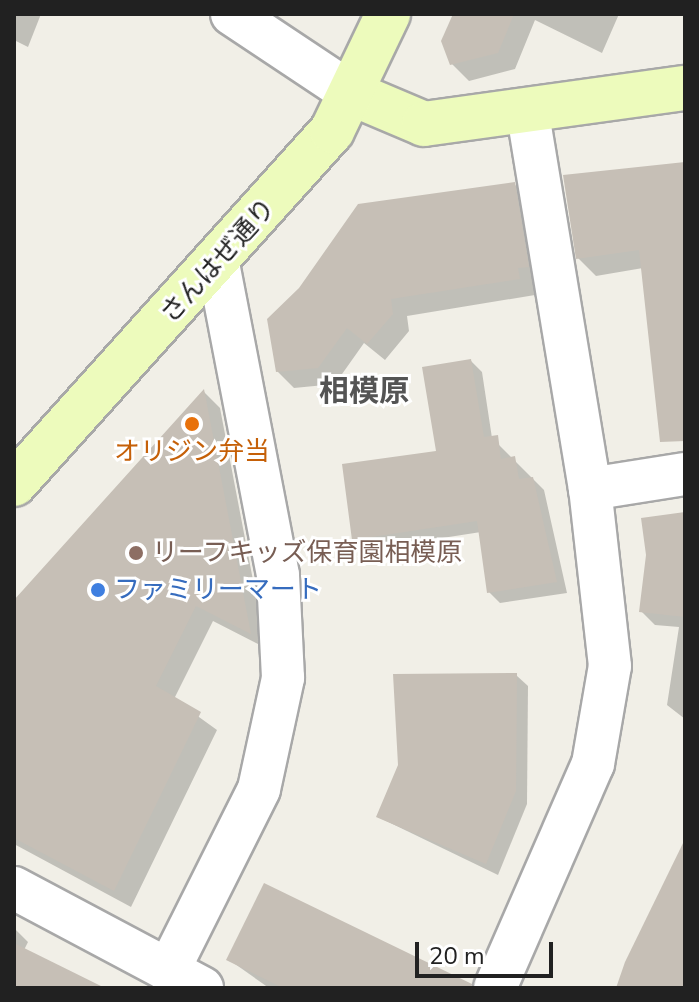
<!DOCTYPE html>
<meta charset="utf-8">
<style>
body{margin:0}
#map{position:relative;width:699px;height:1002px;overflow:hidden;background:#f1efe7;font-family:"Nunito Sans","Noto Sans JP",sans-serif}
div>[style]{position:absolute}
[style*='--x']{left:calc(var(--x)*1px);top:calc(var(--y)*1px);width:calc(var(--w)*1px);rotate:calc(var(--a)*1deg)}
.shadow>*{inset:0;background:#0003}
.building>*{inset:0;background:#c6bfb6}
.roads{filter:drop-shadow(2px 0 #a8a8a8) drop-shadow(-2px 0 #a8a8a8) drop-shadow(0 2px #a8a8a8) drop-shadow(0 -2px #a8a8a8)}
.street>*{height:42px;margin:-21px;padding:0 21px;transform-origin:21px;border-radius:21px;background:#fff}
.secondary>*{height:44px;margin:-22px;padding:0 22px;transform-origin:22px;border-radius:22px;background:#edfbbc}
.dots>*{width:22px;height:22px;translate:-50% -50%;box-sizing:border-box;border:4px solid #fff;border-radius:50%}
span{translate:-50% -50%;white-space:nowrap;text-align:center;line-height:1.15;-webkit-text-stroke:6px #fff;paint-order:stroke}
.street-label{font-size:26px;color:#212121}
.food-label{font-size:26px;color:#c56008}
.education-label{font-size:26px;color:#785e54}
.left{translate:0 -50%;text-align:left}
.shop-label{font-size:26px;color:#366cbe}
.quarter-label{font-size:30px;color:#545454;font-weight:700}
.frame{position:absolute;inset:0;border:16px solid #212121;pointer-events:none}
.scale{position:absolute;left:415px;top:942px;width:138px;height:36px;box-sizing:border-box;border:4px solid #212121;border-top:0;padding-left:10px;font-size:24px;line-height:28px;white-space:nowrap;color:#212121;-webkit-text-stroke:6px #fff;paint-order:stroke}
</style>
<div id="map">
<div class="shadow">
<div style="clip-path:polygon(14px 14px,41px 14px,28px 47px,14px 40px)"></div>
<div style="clip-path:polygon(456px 14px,619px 14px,602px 53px,535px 20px,515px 69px,469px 81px,452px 64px)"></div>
<div style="clip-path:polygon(685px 163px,685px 437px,643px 268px,596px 276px,578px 258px)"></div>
<div style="clip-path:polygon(514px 184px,531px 201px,545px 283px,534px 285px,535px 295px,407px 316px,409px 331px,385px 360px,364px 343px,335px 384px,294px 388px,277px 371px)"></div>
<div style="clip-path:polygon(471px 361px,482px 372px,492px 438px,544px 490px,567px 593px,500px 603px,489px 592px,481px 532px,365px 550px,354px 539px,438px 453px)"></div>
<div style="clip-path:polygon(204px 392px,220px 408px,266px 648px,213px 621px,174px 699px,217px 730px,131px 907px,14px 844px,14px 605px)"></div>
<div style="clip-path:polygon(685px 514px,685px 719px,667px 705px,679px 627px,655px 625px,641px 611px)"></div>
<div style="clip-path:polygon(516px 675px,528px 686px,527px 804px,498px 875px,378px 817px)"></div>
<div style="clip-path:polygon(14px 928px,28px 942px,24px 950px,99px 988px,14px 988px)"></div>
<div style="clip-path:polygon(228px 959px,462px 988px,269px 988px)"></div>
</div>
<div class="building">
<div style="clip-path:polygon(453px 14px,514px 14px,498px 53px,450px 65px,441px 41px)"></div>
<div style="clip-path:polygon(685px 162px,685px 441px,660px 442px,639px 250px,576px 259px,563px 175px)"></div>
<div style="clip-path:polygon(515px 182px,529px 267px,518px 268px,520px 279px,391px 299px,393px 314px,367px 344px,347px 328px,318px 368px,276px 372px,267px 319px,299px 288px,358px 204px)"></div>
<div style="clip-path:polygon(471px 359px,484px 437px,498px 435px,501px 459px,515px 456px,519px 479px,533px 477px,557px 582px,487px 593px,477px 521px,352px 540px,342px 464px,436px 451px,422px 367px)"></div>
<div style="clip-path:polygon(204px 389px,251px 634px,196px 606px,156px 686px,201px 712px,114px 891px,14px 838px,14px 600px)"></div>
<div style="clip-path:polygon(685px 512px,685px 617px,639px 612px,646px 555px,641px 518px)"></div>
<div style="clip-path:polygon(517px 673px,516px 791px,486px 864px,376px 817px,398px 765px,393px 674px)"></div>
<div style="clip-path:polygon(685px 839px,685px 988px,616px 988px,625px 962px)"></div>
<div style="clip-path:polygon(264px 883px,472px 984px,471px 988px,283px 988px,226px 960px)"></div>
<div style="clip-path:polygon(14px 943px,105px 988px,14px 988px)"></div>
</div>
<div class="roads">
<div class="street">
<div style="--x:232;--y:14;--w:143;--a:33.6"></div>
<div style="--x:590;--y:489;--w:96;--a:-9"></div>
<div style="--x:14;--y:888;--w:213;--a:28"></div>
<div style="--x:168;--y:971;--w:203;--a:-63.4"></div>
<div style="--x:259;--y:789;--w:114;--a:-77.8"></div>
<div style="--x:283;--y:678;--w:103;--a:-92.8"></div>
<div style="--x:278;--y:575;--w:319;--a:-100.9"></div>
<div style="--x:495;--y:988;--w:244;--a:-66.4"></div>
<div style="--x:593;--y:764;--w:99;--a:-80.2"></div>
<div style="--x:610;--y:666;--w:178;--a:-96.4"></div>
<div style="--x:590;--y:489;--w:381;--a:-99.4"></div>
</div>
<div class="secondary">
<div style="--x:351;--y:93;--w:79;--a:23"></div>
<div style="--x:424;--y:124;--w:263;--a:-7.9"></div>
<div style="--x:14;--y:484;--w:475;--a:-48"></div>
<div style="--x:332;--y:131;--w:130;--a:-64.4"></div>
</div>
</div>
<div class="dots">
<div style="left:192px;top:424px;background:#e8710a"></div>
<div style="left:136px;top:553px;background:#8d6e63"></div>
<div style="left:98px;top:590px;background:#3f7fe0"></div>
</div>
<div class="street-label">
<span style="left:218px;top:261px;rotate:-48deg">さんはぜ通り</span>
</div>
<div class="food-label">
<span style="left:192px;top:452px">オリジン弁当</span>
</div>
<div class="education-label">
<span class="left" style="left:152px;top:553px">リーフキッズ保育園相模原</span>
</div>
<div class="shop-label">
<span class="left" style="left:114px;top:590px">ファミリーマート</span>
</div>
<div class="quarter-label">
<span style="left:364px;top:392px">相模原</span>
</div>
<div class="frame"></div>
<div class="scale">20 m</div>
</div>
